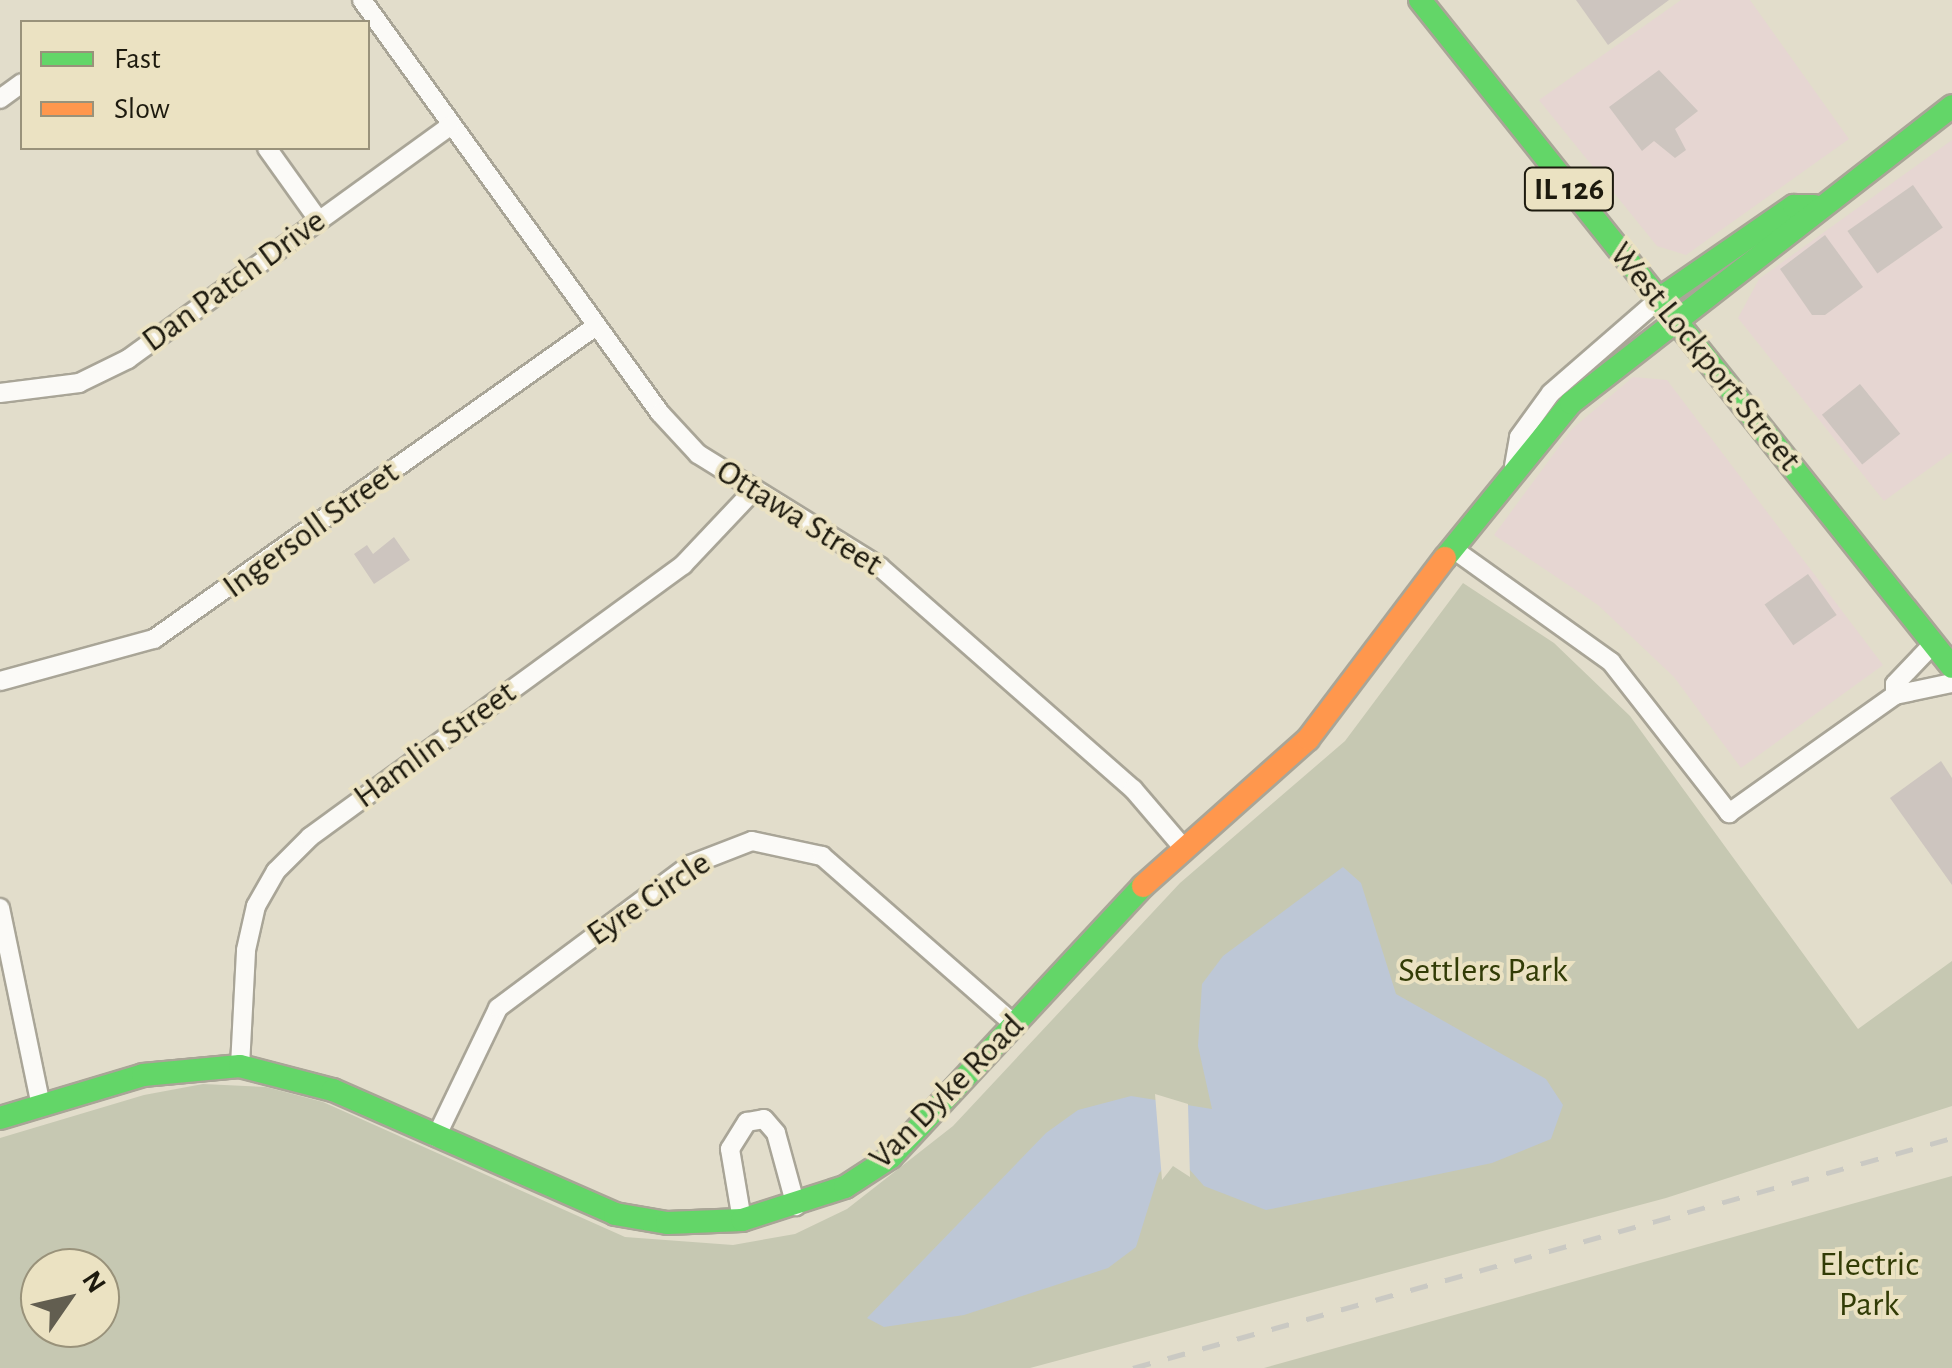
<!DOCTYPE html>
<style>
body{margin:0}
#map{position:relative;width:1952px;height:1368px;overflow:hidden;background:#e2ddcb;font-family:"Alegreya Sans",sans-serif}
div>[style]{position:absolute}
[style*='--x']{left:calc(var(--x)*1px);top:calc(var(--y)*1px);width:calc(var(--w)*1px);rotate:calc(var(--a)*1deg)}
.commercial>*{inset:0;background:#e6d6d2}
.green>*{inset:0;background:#c6c8b2}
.water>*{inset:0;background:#bdc7d6}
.pier>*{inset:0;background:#e2ddcb}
.building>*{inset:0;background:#cdc5bf;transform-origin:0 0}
.roads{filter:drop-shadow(2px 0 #a9a597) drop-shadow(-2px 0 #a9a597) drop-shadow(0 2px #a9a597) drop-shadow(0 -2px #a9a597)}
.street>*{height:18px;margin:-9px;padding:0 9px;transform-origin:9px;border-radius:9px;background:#fbfaf7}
.fast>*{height:22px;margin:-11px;padding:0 11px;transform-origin:11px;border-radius:11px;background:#63d668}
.slow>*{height:22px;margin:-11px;padding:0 11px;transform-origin:11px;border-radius:11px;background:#ff974d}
.rail>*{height:5px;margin-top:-2.5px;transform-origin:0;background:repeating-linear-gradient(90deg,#cac9c3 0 18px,transparent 0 36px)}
span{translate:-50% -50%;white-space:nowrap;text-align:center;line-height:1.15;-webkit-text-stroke:8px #ebe2c2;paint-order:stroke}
.shield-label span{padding:2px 8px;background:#ebe2c2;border:2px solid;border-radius:8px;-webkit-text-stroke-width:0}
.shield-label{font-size:32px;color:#1d1a0e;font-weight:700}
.street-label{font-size:35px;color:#1d1a0e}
.park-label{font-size:35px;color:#323c06}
.legend{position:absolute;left:20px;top:20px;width:350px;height:130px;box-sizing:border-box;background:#ebe2c2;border:2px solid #99927a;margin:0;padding:12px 18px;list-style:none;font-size:30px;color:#1d1a0e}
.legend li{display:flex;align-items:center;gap:20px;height:50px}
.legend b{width:50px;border:2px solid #99927a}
.north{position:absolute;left:20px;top:1248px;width:100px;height:100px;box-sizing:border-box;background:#ebe2c2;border:2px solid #99927a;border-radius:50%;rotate:56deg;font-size:28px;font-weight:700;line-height:40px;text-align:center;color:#1d1a0e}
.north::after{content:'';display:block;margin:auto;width:35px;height:45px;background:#625e50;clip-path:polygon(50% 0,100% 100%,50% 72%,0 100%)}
</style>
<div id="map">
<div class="commercial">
<div style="clip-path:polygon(1681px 0,1750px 0,1849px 139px,1686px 255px,1657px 246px,1539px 100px)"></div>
<div style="clip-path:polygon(1952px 140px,1952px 452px,1884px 501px,1738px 318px,1759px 279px)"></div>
<div style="clip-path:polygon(1633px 377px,1667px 380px,1883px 665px,1741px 768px,1674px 677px,1598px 605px,1494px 535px,1572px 429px)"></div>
</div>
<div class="green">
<div style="clip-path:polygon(evenodd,1463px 583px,1554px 643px,1630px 716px,1858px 1029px,1952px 961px,1952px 1106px,1666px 1198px,1030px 1368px,0 1368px,0 1138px,144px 1095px,203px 1084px,266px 1087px,323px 1102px,625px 1237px,733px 1245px,795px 1234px,847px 1209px,953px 1126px,1180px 883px,1345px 741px,1463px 583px,40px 1268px,100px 1268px,100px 1328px,40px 1328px,40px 1268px)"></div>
<div style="clip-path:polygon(1952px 1176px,1952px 1368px,1264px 1368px)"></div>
</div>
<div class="water">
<div style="clip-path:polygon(1343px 867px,1361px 883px,1396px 994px,1546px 1079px,1563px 1105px,1551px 1139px,1492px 1163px,1266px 1210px,1204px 1186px,1183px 1162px,1171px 1161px,1159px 1173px,1136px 1247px,1108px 1268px,964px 1315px,884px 1327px,867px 1318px,1046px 1133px,1078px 1110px,1131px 1096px,1212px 1109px,1198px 1046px,1202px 984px,1223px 956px)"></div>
</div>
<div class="pier">
<div style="clip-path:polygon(1155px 1094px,1188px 1104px,1190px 1177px,1173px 1166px,1162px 1180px)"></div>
</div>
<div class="building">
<div style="clip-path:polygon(1576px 0,1669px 0,1608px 45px)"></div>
<div style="clip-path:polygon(1659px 70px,1698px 111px,1675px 129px,1686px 150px,1675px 158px,1654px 141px,1642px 151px,1609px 107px)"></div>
<div style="left:1913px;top:185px;width:52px;height:80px;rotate:55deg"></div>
<div style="clip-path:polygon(1825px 235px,1863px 287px,1825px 315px,1812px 315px,1780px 269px)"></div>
<div style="left:1860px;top:384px;width:64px;height:49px;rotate:51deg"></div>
<div style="clip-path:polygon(394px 537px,410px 560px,374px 584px,354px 554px,367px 545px,373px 554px)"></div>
<div style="left:1808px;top:574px;width:50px;height:53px;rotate:55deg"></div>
<div style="clip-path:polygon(1941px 761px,1952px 778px,1952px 885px,1890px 798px)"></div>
</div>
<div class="roads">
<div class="street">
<div style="--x:362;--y:0;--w:509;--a:54.19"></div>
<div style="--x:660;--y:413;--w:56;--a:47.2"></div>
<div style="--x:698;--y:454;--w:214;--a:31.8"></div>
<div style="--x:880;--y:567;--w:337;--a:41.3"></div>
<div style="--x:1133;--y:789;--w:74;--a:49.4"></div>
<div style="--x:0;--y:99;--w:27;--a:-36"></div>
<div style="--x:267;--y:148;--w:86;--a:54.5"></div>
<div style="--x:0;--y:393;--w:80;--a:-7.2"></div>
<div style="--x:79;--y:383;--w:55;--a:-26.1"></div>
<div style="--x:128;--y:359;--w:397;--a:-35.9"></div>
<div style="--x:1514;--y:466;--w:29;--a:-80"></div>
<div style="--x:1519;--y:437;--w:54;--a:-54"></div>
<div style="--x:1551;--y:393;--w:143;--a:-41"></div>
<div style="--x:1456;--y:551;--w:191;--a:35.6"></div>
<div style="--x:1611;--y:662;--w:192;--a:52"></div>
<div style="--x:1729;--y:813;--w:204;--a:-35.4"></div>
<div style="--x:1895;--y:695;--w:58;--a:-11.9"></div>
<div style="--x:0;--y:681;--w:160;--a:-15.3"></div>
<div style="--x:154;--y:639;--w:542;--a:-35.3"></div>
<div style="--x:1895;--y:695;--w:11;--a:-90"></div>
<div style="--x:1895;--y:684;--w:57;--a:-46.4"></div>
<div style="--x:0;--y:908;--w:198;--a:78.3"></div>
<div style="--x:240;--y:1066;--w:116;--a:-87"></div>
<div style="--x:246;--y:950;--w:45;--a:-77.2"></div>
<div style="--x:256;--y:906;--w:40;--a:-60.3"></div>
<div style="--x:276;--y:871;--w:48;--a:-45"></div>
<div style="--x:310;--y:837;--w:462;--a:-36.1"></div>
<div style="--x:683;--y:565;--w:99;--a:-46.6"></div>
<div style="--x:436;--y:1137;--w:143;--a:-64.3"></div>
<div style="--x:498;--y:1008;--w:239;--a:-36.7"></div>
<div style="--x:690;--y:865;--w:66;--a:-21.2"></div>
<div style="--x:752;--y:841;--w:72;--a:12.1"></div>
<div style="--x:822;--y:856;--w:258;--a:41.2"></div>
<div style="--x:742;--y:1220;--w:72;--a:-99.6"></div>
<div style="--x:730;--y:1149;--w:32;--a:-58"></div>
<div style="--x:747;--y:1122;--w:17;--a:-10"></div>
<div style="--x:764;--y:1119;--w:18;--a:49"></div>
<div style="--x:776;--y:1133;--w:76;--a:74.7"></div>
</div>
<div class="fast">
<div style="--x:1420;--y:0;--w:853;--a:51.42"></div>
<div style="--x:1659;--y:299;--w:164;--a:-34.6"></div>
<div style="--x:1794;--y:206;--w:20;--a:0"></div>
<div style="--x:1445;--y:558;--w:200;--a:-50.9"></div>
<div style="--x:1571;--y:403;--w:483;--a:-37.9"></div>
<div style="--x:0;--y:1118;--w:149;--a:-16.7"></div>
<div style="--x:143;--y:1075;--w:97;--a:-5.3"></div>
<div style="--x:240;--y:1066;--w:96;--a:14.5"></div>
<div style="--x:333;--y:1090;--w:308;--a:23.7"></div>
<div style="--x:615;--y:1214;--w:53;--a:9.8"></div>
<div style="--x:667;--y:1223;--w:75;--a:-2.3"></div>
<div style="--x:742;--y:1220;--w:108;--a:-17.8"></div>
<div style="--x:845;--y:1187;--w:55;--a:-33.1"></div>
<div style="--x:891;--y:1157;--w:370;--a:-47.1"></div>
</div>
<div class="slow">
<div style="--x:1143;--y:886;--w:221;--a:-41.7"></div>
<div style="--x:1308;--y:739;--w:227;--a:-52.9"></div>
</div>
</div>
<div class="rail">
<div style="--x:1133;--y:1368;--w:851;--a:-15.69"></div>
</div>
<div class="shield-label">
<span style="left:1569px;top:189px">IL 126</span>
</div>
<div class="street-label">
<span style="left:234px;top:281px;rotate:-36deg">Dan Patch Drive</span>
<span style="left:1705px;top:357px;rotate:51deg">West Lockport Street</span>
<span style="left:799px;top:518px;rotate:32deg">Ottawa Street</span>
<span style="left:311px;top:530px;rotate:-36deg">Ingersoll Street</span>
<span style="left:435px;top:745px;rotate:-36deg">Hamlin Street</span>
<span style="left:649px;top:899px;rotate:-34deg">Eyre Circle</span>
<span style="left:947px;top:1092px;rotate:-45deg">Van Dyke Road</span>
</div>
<div class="park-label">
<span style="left:1483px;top:971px">Settlers Park</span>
<span style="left:1869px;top:1285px">Electric<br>Park</span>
</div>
<ul class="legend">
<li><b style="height:12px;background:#63d668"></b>Fast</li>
<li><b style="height:12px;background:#ff974d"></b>Slow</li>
</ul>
<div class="north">N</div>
</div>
